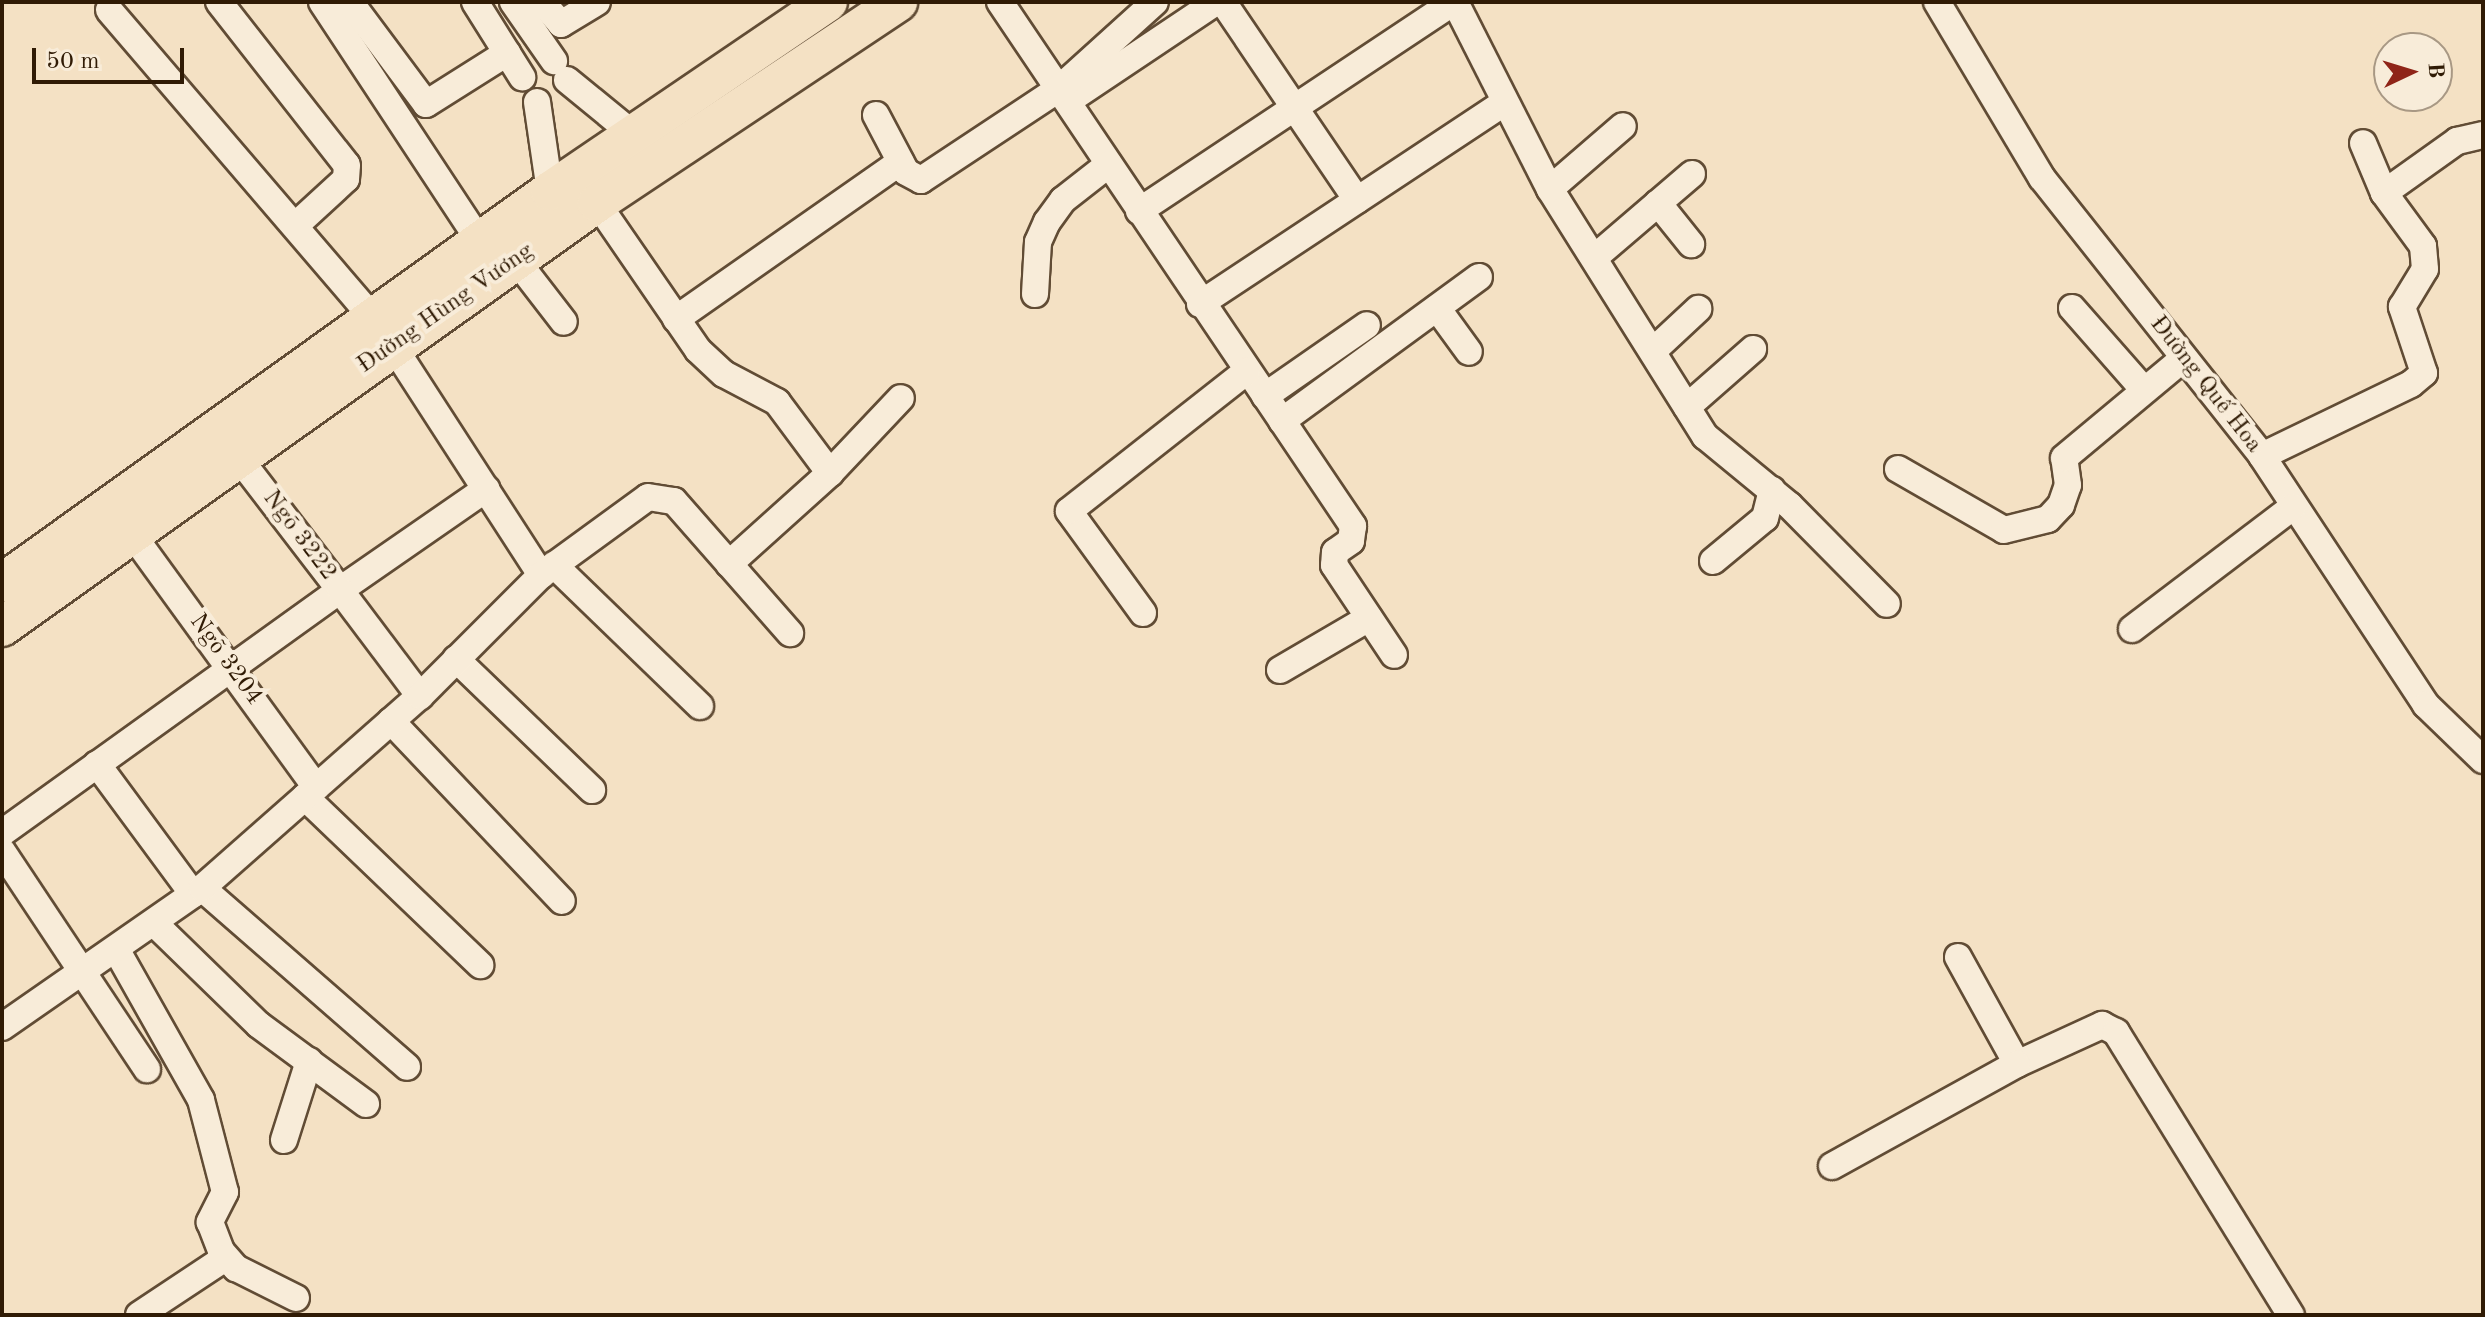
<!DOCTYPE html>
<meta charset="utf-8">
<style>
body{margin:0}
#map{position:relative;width:2485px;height:1317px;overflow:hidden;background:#f4e1c4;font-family:"Old Standard TT",serif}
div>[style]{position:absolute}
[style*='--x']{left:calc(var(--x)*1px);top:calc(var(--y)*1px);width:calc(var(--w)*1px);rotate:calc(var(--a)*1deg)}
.roads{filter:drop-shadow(2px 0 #614c35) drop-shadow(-2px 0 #614c35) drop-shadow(0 2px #614c35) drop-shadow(0 -2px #614c35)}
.minor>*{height:26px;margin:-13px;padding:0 13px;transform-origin:13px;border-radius:13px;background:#f8ecd9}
.highway>*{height:38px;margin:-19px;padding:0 19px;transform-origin:19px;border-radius:19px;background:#f4e1c4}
span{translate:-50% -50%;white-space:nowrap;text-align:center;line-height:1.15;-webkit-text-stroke:8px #f8ecd9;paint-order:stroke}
.street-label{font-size:24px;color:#301b05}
.frame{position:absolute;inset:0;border:4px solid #301b05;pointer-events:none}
.north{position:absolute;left:2373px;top:32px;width:80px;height:80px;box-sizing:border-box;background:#f8ecd9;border:2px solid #a89884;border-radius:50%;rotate:86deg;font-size:22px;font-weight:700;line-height:32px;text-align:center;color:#301b05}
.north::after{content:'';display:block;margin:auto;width:28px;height:36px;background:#8f2418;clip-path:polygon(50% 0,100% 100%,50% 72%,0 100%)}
.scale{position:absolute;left:32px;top:48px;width:152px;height:36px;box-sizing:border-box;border:4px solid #301b05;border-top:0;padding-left:10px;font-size:24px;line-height:28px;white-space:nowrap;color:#301b05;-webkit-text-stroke:6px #f8ecd9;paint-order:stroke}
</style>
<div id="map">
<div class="roads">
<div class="minor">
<div style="--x:219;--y:2;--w:207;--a:51.9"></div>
<div style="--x:347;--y:165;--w:14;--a:94"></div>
<div style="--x:346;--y:179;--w:67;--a:137.4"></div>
<div style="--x:322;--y:2;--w:303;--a:56.6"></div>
<div style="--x:350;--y:2;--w:127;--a:53.3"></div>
<div style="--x:426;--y:104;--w:96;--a:-32.2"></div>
<div style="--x:475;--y:2;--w:89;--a:57.9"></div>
<div style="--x:513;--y:2;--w:72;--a:55.2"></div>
<div style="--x:542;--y:2;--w:29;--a:49"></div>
<div style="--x:561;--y:24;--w:42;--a:-31.4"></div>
<div style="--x:1000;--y:2;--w:632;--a:56.03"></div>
<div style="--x:1353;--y:526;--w:15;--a:98"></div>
<div style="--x:1351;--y:541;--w:19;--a:145"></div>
<div style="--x:1335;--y:552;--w:13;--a:94"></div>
<div style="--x:1334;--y:565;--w:108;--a:56.3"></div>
<div style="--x:1223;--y:2;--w:239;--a:55.9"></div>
<div style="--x:1455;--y:2;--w:210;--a:63.1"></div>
<div style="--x:1550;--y:189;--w:292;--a:57.9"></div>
<div style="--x:1705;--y:436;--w:109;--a:39.4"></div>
<div style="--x:1789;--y:505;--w:139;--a:45.3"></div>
<div style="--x:1937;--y:2;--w:205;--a:59.2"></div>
<div style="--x:2042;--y:178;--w:355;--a:51.6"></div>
<div style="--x:2262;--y:456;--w:298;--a:56.6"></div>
<div style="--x:2426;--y:705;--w:79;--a:44"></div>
<div style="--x:109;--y:10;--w:406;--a:49.4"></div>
<div style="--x:567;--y:80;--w:85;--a:39.3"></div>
<div style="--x:1068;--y:101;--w:178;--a:-33.8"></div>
<div style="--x:537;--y:102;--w:90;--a:81.7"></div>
<div style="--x:876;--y:115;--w:64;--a:62.2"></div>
<div style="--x:906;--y:172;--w:17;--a:28"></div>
<div style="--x:921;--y:180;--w:167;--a:-33.5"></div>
<div style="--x:1060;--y:88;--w:128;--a:-42.2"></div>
<div style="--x:1550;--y:189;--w:96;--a:-40.8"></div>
<div style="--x:2384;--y:193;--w:90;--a:-35.5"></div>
<div style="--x:2457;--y:141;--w:27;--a:-13"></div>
<div style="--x:597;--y:203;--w:178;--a:55.5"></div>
<div style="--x:698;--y:350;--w:35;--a:43"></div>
<div style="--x:724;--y:374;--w:60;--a:27.8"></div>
<div style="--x:777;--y:402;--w:89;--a:53.3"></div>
<div style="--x:1658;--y:203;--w:53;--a:51.2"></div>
<div style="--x:1139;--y:211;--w:377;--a:-33.6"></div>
<div style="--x:1594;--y:258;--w:129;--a:-40.6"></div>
<div style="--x:516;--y:260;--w:78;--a:52.3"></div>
<div style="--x:1035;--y:294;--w:52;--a:-86.7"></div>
<div style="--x:1038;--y:242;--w:22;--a:-66"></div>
<div style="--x:1047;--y:222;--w:27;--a:-54"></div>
<div style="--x:1063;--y:200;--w:58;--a:-38"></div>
<div style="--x:1200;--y:304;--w:364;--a:-33.5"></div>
<div style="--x:1437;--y:308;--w:54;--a:54"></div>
<div style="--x:2072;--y:308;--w:109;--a:48.7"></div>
<div style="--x:676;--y:319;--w:274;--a:-35"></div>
<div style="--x:393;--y:346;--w:273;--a:57.1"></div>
<div style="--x:1653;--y:351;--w:62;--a:-43"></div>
<div style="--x:1265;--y:396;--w:124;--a:-34.8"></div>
<div style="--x:1687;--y:407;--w:88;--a:-41.3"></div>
<div style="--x:1282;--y:421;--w:244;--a:-36.2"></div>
<div style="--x:2262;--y:456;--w:165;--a:-25.8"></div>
<div style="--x:2411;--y:384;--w:17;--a:-40"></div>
<div style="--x:2424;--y:373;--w:70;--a:-108.4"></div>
<div style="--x:2402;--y:307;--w:44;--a:-58.8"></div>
<div style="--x:2425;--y:269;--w:23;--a:-95"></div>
<div style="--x:2423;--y:246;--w:66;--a:-126.3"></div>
<div style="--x:2384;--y:193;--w:54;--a:-112.8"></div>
<div style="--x:238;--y:457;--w:168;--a:52.5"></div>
<div style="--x:340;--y:590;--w:178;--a:-34.7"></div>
<div style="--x:1898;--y:469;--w:122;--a:29.9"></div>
<div style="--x:2004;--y:530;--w:45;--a:-14"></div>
<div style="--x:2048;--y:519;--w:19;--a:-47"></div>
<div style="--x:2061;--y:505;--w:21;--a:-71"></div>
<div style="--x:2068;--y:485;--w:27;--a:-98"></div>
<div style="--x:2064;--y:458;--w:156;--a:-39.8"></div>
<div style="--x:132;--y:534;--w:313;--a:54"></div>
<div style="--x:1713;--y:561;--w:67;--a:-39.6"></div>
<div style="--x:1765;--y:518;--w:29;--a:-76"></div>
<div style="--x:729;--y:564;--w:136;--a:-42"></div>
<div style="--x:830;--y:473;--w:103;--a:-46.6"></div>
<div style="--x:554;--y:565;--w:203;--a:44"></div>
<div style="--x:1143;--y:613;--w:126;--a:-126"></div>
<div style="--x:1069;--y:511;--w:226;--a:-38.2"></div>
<div style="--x:2132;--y:629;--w:202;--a:-37.2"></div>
<div style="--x:456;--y:659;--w:189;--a:43.9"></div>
<div style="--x:1280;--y:670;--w:103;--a:-30.3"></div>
<div style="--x:391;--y:721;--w:248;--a:46.5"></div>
<div style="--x:97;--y:764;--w:162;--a:53.6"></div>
<div style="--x:305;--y:797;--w:243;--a:43.8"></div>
<div style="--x:2;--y:833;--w:416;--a:-35.7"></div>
<div style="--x:340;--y:590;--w:133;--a:53"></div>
<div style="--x:2;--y:851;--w:262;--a:56.4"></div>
<div style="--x:202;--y:888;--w:272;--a:41.1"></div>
<div style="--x:154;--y:923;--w:146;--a:44.2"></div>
<div style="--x:259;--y:1025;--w:133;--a:36.4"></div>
<div style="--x:116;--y:949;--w:173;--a:60.6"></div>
<div style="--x:201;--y:1100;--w:95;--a:75.4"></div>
<div style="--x:225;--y:1192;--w:34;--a:117"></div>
<div style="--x:210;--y:1222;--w:31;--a:69"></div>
<div style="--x:221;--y:1251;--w:23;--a:49"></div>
<div style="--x:236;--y:1268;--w:67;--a:26.6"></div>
<div style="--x:1958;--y:957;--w:122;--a:61.1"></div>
<div style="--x:2017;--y:1064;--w:94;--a:-24.6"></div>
<div style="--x:2102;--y:1025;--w:16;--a:27"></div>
<div style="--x:2116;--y:1032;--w:333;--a:58.3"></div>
<div style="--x:2;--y:1027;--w:244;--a:-34.8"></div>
<div style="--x:202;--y:888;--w:290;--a:-41.4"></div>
<div style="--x:420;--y:696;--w:171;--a:-45"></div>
<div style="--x:541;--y:575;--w:132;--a:-36.1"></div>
<div style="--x:648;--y:497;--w:26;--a:9"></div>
<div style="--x:674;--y:501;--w:176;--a:48.7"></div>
<div style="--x:284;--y:1140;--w:83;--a:-72.4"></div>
<div style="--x:1832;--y:1166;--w:211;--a:-28.9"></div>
<div style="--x:139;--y:1315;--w:103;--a:-33.5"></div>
</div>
<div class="highway">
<div style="--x:2;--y:583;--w:674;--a:-35.58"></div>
<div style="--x:550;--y:191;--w:336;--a:-34.2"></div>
<div style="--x:2;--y:627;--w:731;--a:-35.47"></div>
<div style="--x:597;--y:203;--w:362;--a:-33.7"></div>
</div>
</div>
<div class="street-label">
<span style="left:446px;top:309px;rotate:-35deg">Đường Hùng Vương</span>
<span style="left:2205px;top:385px;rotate:52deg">Đường Quế Hoa</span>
<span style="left:299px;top:536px;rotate:53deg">Ngõ 3222</span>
<span style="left:225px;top:660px;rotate:54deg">Ngõ 3204</span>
</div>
<div class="frame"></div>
<div class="north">B</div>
<div class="scale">50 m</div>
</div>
